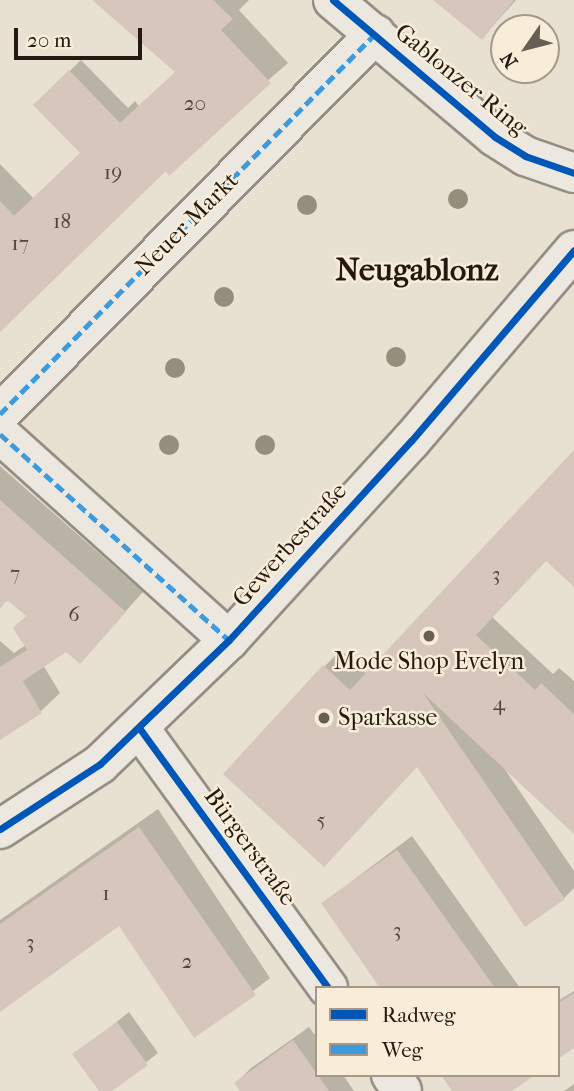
<!DOCTYPE html>
<meta charset="utf-8">
<style>
body{margin:0}
#map{position:relative;width:574px;height:1091px;overflow:hidden;background:#e8e0d0;font-family:"IM FELL French Canon",serif}
div>[style]{position:absolute}
[style*='--x']{left:calc(var(--x)*1px);top:calc(var(--y)*1px);width:calc(var(--w)*1px);rotate:calc(var(--a)*1deg)}
.shadow>*{inset:0;background:#0003}
.building>*{inset:0;background:#d7c6bc}
.roads{filter:drop-shadow(2px 0 #948e84) drop-shadow(-2px 0 #948e84) drop-shadow(0 2px #948e84) drop-shadow(0 -2px #948e84)}
.street>*{height:38px;margin:-19px;padding:0 19px;transform-origin:19px;border-radius:19px;background:#ece8e0}
.secondary>*{height:38px;margin:-19px;padding:0 19px;transform-origin:19px;border-radius:19px;background:#ece8e0}
.quiet>*{height:5px;margin-top:-2.5px;transform-origin:0;background:repeating-linear-gradient(90deg,#3c9ade 0 10px,transparent 0 15px)}
.cycleway>*{height:7px;margin:-3.5px;padding:0 3.5px;transform-origin:3.5px;border-radius:3.5px;background:#0057b8}
.trees>*{width:20px;height:20px;margin:-10px;border-radius:50%;background:#968e7c}
.dots>*{width:19px;height:19px;translate:-50% -50%;box-sizing:border-box;border:4px solid #f7edd9;border-radius:50%}
span{translate:-50% -50%;white-space:nowrap;text-align:center;line-height:1.15;-webkit-text-stroke:5px #f7edd9;paint-order:stroke}
.number-label{font-size:21px;color:#52443c}
.number-label span{-webkit-text-stroke-width:0}
.street-label{font-size:24px;color:#251811}
.poi-label{font-size:24px;color:#251811}
.left{translate:0 -50%;text-align:left}
.district-label{font-size:32px;color:#251811;font-weight:700}
.legend{position:absolute;left:315px;top:986px;width:245px;height:91px;box-sizing:border-box;background:#f7edd9;border:2px solid #a39889;margin:0;padding:9px 12px;list-style:none;font-size:21px;color:#251811}
.legend li{display:flex;align-items:center;gap:14px;height:35px}
.legend b{width:35px;border:2px solid #a39889}
.north{position:absolute;left:490px;top:14px;width:70px;height:70px;box-sizing:border-box;background:#f7edd9;border:2px solid #a39889;border-radius:50%;rotate:235deg;font-size:19px;font-weight:700;line-height:28px;text-align:center;color:#251811}
.north::after{content:'';display:block;margin:auto;width:24px;height:32px;background:#695e54;clip-path:polygon(50% 0,100% 100%,50% 72%,0 100%)}
.scale{position:absolute;left:14px;top:28px;width:128px;height:32px;box-sizing:border-box;border:4px solid #251811;border-top:0;padding-left:9px;font-size:21px;line-height:24px;white-space:nowrap;color:#251811;-webkit-text-stroke:5px #f7edd9;paint-order:stroke}
</style>
<div id="map">
<div class="shadow">
<div style="clip-path:polygon(95px 0,249px 0,239px 10px,288px 63px,167px 168px,0 330px,0 164px,34px 199px,82px 153px,35px 105px,81px 60px,128px 108px,135px 101px,139px 106px,177px 71px)"></div>
<div style="clip-path:polygon(437px 0,516px 0,482px 38px)"></div>
<div style="clip-path:polygon(574px 452px,574px 584px,547px 558px,492px 617px,553px 674px,559px 668px,574px 681px,574px 832px,504px 768px,574px 871px,574px 888px,564px 898px,418px 765px,324px 667px,341px 650px,367px 674px)"></div>
<div style="clip-path:polygon(0 466px,143px 592px,80px 662px,66px 650px,43px 665px,60px 693px,41px 711px,0 738px,0 641px,14px 653px,26px 645px,28px 616px,9px 599px,0 607px)"></div>
<div style="clip-path:polygon(158px 809px,270px 978px,195px 1036px,120px 925px,0 1010px,0 920px)"></div>
<div style="clip-path:polygon(412px 836px,520px 988px,382px 988px,323px 903px)"></div>
<div style="clip-path:polygon(574px 991px,574px 1046px,558px 1057px,558px 1001px)"></div>
<div style="clip-path:polygon(129px 1012px,158px 1053px,109px 1091px,101px 1091px,75px 1055px)"></div>
<div style="clip-path:polygon(309px 1027px,317px 1038px,317px 1075px,343px 1075px,354px 1091px,242px 1091px,236px 1083px,251px 1068px)"></div>
<div style="clip-path:polygon(574px 1084px,574px 1091px,564px 1091px)"></div>
</div>
<div class="building">
<div style="clip-path:polygon(92px 0,213px 0,233px 19px,221px 30px,271px 83px,169px 176px,166px 171px,0 332px,0 201px,14px 216px,80px 153px,33px 105px,69px 70px,120px 123px,175px 72px)"></div>
<div style="clip-path:polygon(433px 0,514px 0,482px 40px)"></div>
<div style="clip-path:polygon(574px 450px,574px 587px,546px 561px,476px 635px,535px 690px,541px 683px,574px 714px,574px 834px,423px 693px,565px 899px,525px 927px,417px 767px,324px 867px,223px 774px,323px 665px,350px 690px)"></div>
<div style="clip-path:polygon(0 500px,126px 612px,80px 664px,66px 652px,23px 681px,42px 713px,0 740px,0 667px,27px 650px,13px 628px,26px 616px,7px 600px,0 609px)"></div>
<div style="clip-path:polygon(139px 827px,256px 995px,194px 1038px,119px 926px,0 1012px,0 924px)"></div>
<div style="clip-path:polygon(397px 850px,473px 957px,495px 988px,380px 988px,321px 903px)"></div>
<div style="clip-path:polygon(574px 993px,574px 1048px,558px 1059px,558px 1003px)"></div>
<div style="clip-path:polygon(117px 1022px,148px 1065px,112px 1091px,99px 1091px,72px 1054px)"></div>
<div style="clip-path:polygon(293px 1040px,329px 1091px,240px 1091px,234px 1083px)"></div>
<div style="clip-path:polygon(441px 1075px,535px 1075px,512px 1091px,452px 1091px)"></div>
</div>
<div class="roads">
<div class="street">
<div style="--x:333;--y:0;--w:212;--a:40.2"></div>
<div style="--x:495;--y:137;--w:36;--a:32"></div>
<div style="--x:525;--y:156;--w:52;--a:19.1"></div>
<div style="--x:0;--y:414;--w:534;--a:-45.38"></div>
<div style="--x:0;--y:434;--w:308;--a:42"></div>
<div style="--x:140;--y:729;--w:320;--a:54"></div>
<div style="--x:391;--y:1075;--w:19;--a:55"></div>
</div>
<div class="secondary">
<div style="--x:0;--y:829;--w:119;--a:-33"></div>
<div style="--x:100;--y:764;--w:179;--a:-43.9"></div>
<div style="--x:229;--y:640;--w:270;--a:-47.6"></div>
<div style="--x:411;--y:441;--w:251;--a:-49.5"></div>
</div>
</div>
<div class="quiet">
<div style="--x:0;--y:414;--w:534;--a:-45.38"></div>
<div style="--x:0;--y:434;--w:308;--a:42"></div>
</div>
<div class="cycleway">
<div style="--x:333;--y:0;--w:212;--a:40.2"></div>
<div style="--x:495;--y:137;--w:36;--a:32"></div>
<div style="--x:525;--y:156;--w:52;--a:19.1"></div>
<div style="--x:140;--y:729;--w:320;--a:54"></div>
<div style="--x:0;--y:829;--w:119;--a:-33"></div>
<div style="--x:100;--y:764;--w:179;--a:-43.9"></div>
<div style="--x:229;--y:640;--w:270;--a:-47.6"></div>
<div style="--x:411;--y:441;--w:251;--a:-49.5"></div>
</div>
<div class="trees">
<div style="left:458px;top:199px"></div>
<div style="left:307px;top:205px"></div>
<div style="left:224px;top:297px"></div>
<div style="left:396px;top:357px"></div>
<div style="left:175px;top:368px"></div>
<div style="left:169px;top:445px"></div>
<div style="left:265px;top:445px"></div>
</div>
<div class="dots">
<div style="left:429px;top:636px;background:#695e54"></div>
<div style="left:324px;top:718px;background:#695e54"></div>
</div>
<div class="number-label">
<span style="left:195px;top:103px">20</span>
<span style="left:113px;top:172px">19</span>
<span style="left:62px;top:221px">18</span>
<span style="left:20px;top:243px">17</span>
<span style="left:15px;top:573px">7</span>
<span style="left:496px;top:574px">3</span>
<span style="left:74px;top:614px">6</span>
<span style="left:499px;top:703px">4</span>
<span style="left:321px;top:820px">5</span>
<span style="left:106px;top:893px">1</span>
<span style="left:397px;top:930px">3</span>
<span style="left:30px;top:942px">3</span>
<span style="left:187px;top:961px">2</span>
</div>
<div class="street-label">
<span style="left:461px;top:80px;rotate:39deg">Gablonzer Ring</span>
<span style="left:187px;top:224px;rotate:-45deg">Neuer Markt</span>
<span style="left:290px;top:545px;rotate:-48deg">Gewerbestraße</span>
<span style="left:250px;top:847px;rotate:54deg">Bürgerstraße</span>
</div>
<div class="poi-label">
<span style="left:429px;top:662px">Mode Shop Evelyn</span>
<span class="left" style="left:338px;top:718px">Sparkasse</span>
</div>
<div class="district-label">
<span style="left:417px;top:270px">Neugablonz</span>
</div>
<ul class="legend">
<li><b style="height:9px;background:#0057b8"></b>Radweg</li>
<li><b style="height:9px;background:#3c9ade"></b>Weg</li>
</ul>
<div class="north">N</div>
<div class="scale">20 m</div>
</div>
